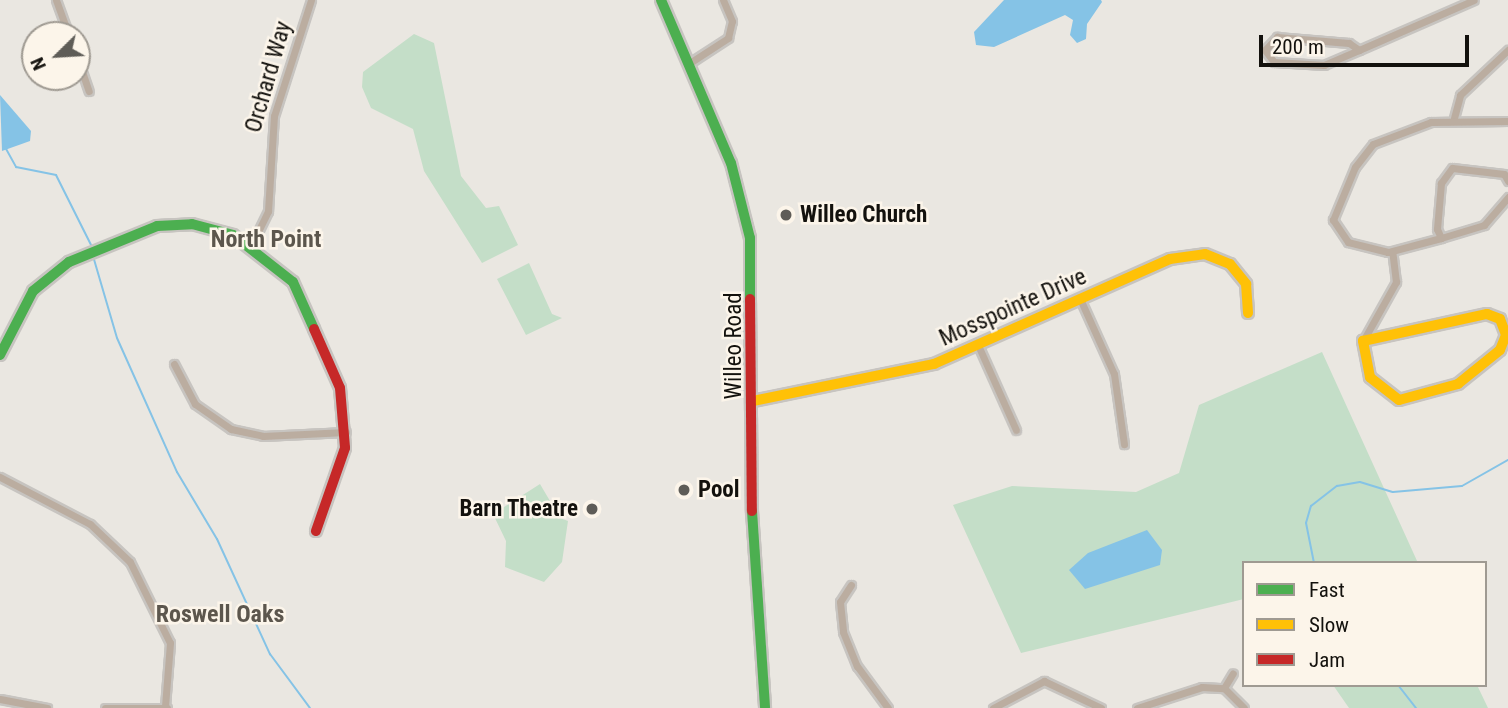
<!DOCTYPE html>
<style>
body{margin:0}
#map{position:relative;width:1508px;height:708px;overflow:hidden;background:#eae7e1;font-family:"Roboto Condensed",sans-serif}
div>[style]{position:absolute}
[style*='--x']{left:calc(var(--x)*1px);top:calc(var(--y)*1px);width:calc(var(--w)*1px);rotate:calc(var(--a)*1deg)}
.green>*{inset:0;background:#c4dec8}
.water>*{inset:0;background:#85c3e6}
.stream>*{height:2px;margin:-1px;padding:0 1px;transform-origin:1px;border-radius:1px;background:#85c3e6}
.roads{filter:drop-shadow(2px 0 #c7c4c0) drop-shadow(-2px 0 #c7c4c0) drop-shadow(0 2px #c7c4c0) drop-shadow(0 -2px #c7c4c0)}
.street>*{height:7px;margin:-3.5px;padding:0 3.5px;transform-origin:3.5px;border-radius:3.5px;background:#bbada0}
.fast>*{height:10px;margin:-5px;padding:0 5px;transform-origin:5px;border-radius:5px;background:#4caf50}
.slow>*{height:10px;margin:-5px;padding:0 5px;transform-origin:5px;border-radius:5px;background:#ffc107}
.jam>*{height:10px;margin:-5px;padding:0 5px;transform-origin:5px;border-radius:5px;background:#c62828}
.dots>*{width:19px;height:19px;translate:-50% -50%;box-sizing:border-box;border:4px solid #fcf5ea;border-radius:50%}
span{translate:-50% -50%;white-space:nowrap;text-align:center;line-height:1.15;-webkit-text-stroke:5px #fcf5ea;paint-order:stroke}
.street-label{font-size:23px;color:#13110d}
.poi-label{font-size:23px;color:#13110d;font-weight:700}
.left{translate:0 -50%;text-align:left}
.right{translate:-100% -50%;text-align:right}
.neighbourhood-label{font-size:24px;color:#5c564d;font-weight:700}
.legend{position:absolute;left:1242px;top:561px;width:245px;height:126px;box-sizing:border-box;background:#fcf5ea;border:2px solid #9f9a92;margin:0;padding:9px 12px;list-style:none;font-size:21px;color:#13110d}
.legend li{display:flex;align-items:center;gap:14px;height:35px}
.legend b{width:35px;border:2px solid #9f9a92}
.north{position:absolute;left:21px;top:21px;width:70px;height:70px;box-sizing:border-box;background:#fcf5ea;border:2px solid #9f9a92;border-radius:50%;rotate:246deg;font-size:19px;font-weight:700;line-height:28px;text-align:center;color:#13110d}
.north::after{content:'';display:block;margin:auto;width:24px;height:32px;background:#5e5c57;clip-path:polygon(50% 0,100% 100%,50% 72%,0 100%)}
.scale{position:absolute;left:1259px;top:35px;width:210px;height:32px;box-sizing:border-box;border:4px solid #13110d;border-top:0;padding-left:9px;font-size:21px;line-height:24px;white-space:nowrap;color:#13110d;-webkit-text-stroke:5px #fcf5ea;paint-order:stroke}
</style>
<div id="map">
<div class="green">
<div style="clip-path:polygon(414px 34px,434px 43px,461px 176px,486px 208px,499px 206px,518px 245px,482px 263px,424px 171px,413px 129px,371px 108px,362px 87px,363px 72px)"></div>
<div style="clip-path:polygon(529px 263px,552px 314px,562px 318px,526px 335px,497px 279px)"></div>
<div style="clip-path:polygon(1322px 352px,1418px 563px,1244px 563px,1244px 599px,1021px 653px,953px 505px,1012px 486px,1136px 492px,1179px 473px,1199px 405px)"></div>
<div style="clip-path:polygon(540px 484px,560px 518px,568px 521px,562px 562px,544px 582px,505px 567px,506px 541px,493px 514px)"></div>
<div style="clip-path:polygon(1333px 685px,1477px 685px,1488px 708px,1349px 708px)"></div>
</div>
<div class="water">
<div style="clip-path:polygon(1004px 0,1101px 0,1102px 2px,1087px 24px,1086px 39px,1077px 43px,1070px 35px,1073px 20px,1065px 15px,994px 47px,976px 45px,974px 32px)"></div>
<div style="clip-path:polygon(0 95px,31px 131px,30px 141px,2px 151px)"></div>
<div style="clip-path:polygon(1147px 530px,1162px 550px,1160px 565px,1085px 589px,1069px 570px,1088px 553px)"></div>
</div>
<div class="stream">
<div style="--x:5;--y:147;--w:23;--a:61"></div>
<div style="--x:16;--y:167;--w:41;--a:11.3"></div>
<div style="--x:56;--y:175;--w:80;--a:63.4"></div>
<div style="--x:93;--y:256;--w:85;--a:73.7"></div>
<div style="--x:117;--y:338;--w:147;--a:65.9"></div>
<div style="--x:177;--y:472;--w:78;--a:59.2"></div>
<div style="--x:217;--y:539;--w:127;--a:65.3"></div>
<div style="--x:270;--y:654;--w:67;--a:53.5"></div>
<div style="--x:1314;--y:563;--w:41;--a:-101.3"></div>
<div style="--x:1306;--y:523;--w:18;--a:-74"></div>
<div style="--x:1311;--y:506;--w:33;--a:-38"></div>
<div style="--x:1337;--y:486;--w:23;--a:-10"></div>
<div style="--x:1360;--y:482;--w:34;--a:17"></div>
<div style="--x:1393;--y:492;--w:69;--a:-5"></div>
<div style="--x:1462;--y:486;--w:53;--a:-29.5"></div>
<div style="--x:1398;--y:685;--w:29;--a:52"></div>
</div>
<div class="roads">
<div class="street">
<div style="--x:56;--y:0;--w:37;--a:70"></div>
<div style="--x:1277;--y:37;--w:72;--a:4.8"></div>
<div style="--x:1349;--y:43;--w:12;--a:35"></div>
<div style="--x:1359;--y:50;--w:38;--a:157"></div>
<div style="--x:1324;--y:65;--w:50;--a:-176.6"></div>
<div style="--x:1274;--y:62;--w:15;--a:-127"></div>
<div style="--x:1265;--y:50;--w:18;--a:-47"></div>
<div style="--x:1359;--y:50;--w:125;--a:-23.5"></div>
<div style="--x:77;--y:57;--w:36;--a:71"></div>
<div style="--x:688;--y:64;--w:48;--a:-33"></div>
<div style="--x:728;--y:38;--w:17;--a:-77"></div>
<div style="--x:732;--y:21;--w:23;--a:-113"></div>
<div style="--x:1454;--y:118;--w:24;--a:-75"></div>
<div style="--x:1460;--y:95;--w:66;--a:-43.2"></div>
<div style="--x:1508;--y:181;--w:8;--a:-120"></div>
<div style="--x:1504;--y:174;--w:52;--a:-173.4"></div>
<div style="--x:1452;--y:168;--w:19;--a:126"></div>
<div style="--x:1441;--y:183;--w:46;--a:95"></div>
<div style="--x:1437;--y:229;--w:10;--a:66"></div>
<div style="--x:1441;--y:238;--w:45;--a:-16.8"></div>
<div style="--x:1484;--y:225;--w:37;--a:-49"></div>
<div style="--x:1441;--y:238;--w:55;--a:165.2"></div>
<div style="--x:1388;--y:252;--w:41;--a:-166"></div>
<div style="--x:1348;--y:242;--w:27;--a:-124"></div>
<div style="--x:1333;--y:220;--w:57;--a:-67.5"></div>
<div style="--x:1355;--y:167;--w:29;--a:-52"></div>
<div style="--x:1373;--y:144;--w:62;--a:-20.8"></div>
<div style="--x:1431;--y:122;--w:77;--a:-0.7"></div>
<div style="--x:251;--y:246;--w:39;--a:-64"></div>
<div style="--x:268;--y:211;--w:95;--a:-86.4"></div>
<div style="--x:274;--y:116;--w:122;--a:-72.3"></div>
<div style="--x:1081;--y:301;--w:80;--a:65.7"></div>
<div style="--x:1114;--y:374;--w:71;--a:81.9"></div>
<div style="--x:1363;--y:341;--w:68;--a:-60.8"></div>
<div style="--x:1396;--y:282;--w:31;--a:-97"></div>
<div style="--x:978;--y:345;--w:93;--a:65.9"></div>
<div style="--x:174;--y:364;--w:45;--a:62.3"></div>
<div style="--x:195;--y:404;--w:44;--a:34.8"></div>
<div style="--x:231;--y:429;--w:33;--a:12"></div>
<div style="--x:263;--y:436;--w:83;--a:-2.8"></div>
<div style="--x:0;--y:477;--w:102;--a:27.6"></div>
<div style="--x:90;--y:524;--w:55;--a:43.5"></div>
<div style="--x:130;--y:562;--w:90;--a:63.7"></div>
<div style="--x:170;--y:643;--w:64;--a:94.5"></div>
<div style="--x:851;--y:585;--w:20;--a:123"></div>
<div style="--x:840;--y:602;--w:30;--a:84"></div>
<div style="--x:843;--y:632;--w:37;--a:68"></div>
<div style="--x:857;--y:666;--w:52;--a:53.6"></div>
<div style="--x:1224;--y:688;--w:17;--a:-59"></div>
<div style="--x:0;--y:699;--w:48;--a:10.8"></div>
<div style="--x:105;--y:708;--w:62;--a:0"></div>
<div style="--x:993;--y:708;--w:58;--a:-27.9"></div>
<div style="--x:1044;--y:681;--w:63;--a:25.3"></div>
<div style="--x:1137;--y:708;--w:68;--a:-17.9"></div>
<div style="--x:1202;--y:687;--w:22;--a:3"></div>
<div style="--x:1224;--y:688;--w:28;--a:45"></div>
</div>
<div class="fast">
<div style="--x:661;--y:0;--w:177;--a:66.8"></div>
<div style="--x:731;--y:163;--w:77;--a:75.8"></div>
<div style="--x:750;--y:238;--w:61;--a:90"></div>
<div style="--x:0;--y:355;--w:72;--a:-62.7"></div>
<div style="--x:33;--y:291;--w:46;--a:-38.9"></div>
<div style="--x:69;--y:262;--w:95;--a:-22.2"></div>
<div style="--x:157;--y:226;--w:35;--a:-3"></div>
<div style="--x:192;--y:224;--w:42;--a:15"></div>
<div style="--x:233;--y:235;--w:76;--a:38.1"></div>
<div style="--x:293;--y:282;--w:51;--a:65.9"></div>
<div style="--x:752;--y:511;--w:197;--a:86.2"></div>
</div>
<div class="slow">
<div style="--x:1487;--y:314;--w:14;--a:21"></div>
<div style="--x:1500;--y:319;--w:17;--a:69"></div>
<div style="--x:1506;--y:335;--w:16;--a:112"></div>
<div style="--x:1500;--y:350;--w:54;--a:141"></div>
<div style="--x:1458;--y:384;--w:61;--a:164.8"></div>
<div style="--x:1399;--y:400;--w:37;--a:-142"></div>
<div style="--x:1370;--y:377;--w:37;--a:-101"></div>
<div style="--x:1363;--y:341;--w:127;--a:-12.3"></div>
<div style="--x:753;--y:401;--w:185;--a:-11.6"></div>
<div style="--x:934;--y:364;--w:258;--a:-24"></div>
<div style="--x:1170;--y:259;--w:35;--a:-8"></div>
<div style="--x:1205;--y:254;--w:27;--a:22"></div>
<div style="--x:1230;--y:264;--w:26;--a:51"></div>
<div style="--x:1246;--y:284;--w:29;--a:86"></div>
</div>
<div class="jam">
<div style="--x:750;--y:299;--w:212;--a:89.5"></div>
<div style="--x:314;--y:329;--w:64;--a:66.2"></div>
<div style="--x:340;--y:388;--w:60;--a:85.2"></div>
<div style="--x:345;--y:448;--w:88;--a:109.3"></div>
</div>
</div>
<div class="dots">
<div style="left:786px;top:215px;background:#5e5c57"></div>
<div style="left:684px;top:490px;background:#5e5c57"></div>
<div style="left:592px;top:509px;background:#5e5c57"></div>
</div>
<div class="street-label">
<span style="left:269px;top:77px;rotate:-74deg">Orchard Way</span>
<span style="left:1013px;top:308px;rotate:-24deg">Mosspointe Drive</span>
<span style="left:734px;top:346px;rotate:-90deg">Willeo Road</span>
</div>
<div class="poi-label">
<span class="left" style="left:800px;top:215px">Willeo Church</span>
<span class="left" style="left:698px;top:490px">Pool</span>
<span class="right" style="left:578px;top:509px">Barn Theatre</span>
</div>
<div class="neighbourhood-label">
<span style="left:266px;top:240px">North Point</span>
<span style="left:220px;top:615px">Roswell Oaks</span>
</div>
<ul class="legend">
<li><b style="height:9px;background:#4caf50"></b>Fast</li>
<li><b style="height:9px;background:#ffc107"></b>Slow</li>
<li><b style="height:9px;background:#c62828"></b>Jam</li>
</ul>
<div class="north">N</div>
<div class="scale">200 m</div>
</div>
